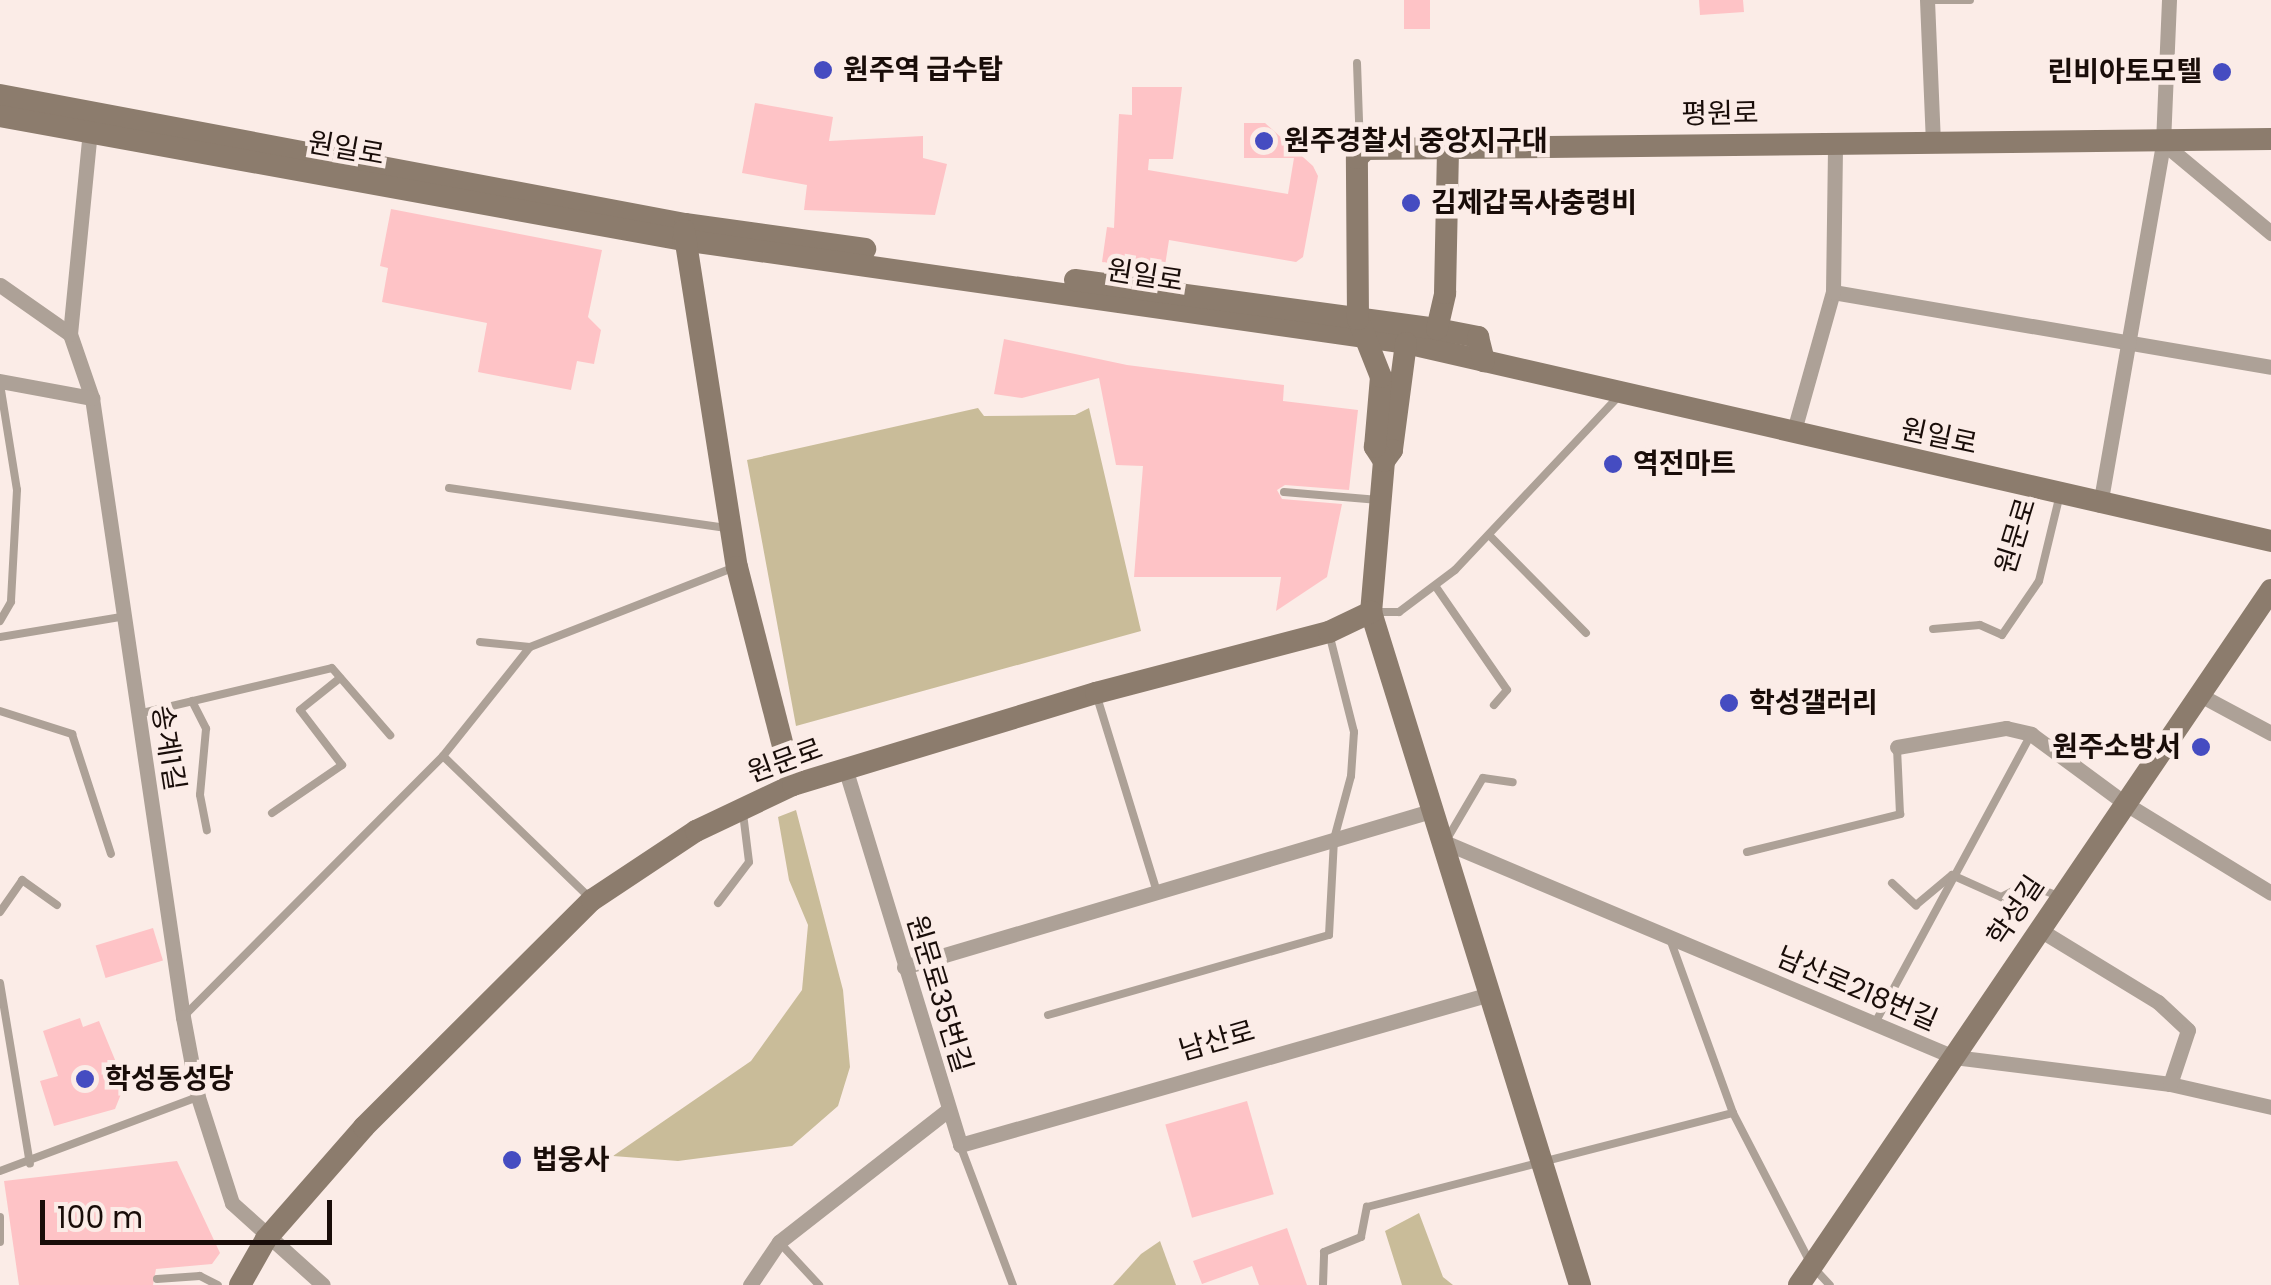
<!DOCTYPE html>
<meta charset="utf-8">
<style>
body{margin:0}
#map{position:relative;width:2271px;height:1285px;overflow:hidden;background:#fbece7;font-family:Poppins,"Noto Sans KR",sans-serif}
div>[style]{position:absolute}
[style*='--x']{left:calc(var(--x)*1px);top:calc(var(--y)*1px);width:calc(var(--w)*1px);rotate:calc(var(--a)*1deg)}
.green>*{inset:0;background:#c9bc99}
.building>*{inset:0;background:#fec3c6;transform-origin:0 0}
.lane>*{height:8px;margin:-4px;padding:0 4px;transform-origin:4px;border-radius:4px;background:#ada197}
.street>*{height:15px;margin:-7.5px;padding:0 7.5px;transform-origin:7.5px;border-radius:7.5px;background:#ada197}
.secondary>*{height:22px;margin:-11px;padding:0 11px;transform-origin:11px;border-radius:11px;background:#8c7c6d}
.dots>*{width:28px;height:28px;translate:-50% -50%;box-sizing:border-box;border:5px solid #fbece7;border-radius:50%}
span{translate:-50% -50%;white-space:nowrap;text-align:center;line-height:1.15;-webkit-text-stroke:9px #fbece7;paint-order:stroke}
.poi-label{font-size:28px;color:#190d09;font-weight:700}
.left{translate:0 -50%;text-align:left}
.right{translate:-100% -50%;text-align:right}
.street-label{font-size:28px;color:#190d09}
.scale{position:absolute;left:40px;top:1200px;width:292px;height:45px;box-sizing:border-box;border:5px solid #190d09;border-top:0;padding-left:12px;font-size:30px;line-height:35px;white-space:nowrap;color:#190d09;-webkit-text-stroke:8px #fbece7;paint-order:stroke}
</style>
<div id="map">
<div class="green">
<div style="clip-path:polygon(978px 408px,984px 416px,1075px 415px,1089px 408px,1141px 631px,796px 726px,747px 460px)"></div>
<div style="clip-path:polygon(796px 810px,843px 990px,850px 1067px,838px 1106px,792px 1146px,678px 1161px,613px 1156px,751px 1061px,802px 990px,808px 925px,789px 880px,778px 817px)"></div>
<div style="clip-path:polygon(1419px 1213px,1443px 1277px,1453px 1285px,1402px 1285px,1385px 1231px)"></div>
<div style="clip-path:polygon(1160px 1241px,1176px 1285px,1113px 1285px,1141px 1254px)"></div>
</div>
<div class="building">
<div style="left:1404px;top:0;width:26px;height:29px"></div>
<div style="clip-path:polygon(1699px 0,1743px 0,1744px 12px,1700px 15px)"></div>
<div style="clip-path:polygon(1132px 87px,1182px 87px,1173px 159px,1149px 159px,1148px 170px,1288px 194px,1294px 158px,1244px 158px,1244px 123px,1265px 123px,1313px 166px,1318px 176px,1303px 257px,1296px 262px,1169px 240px,1164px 272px,1102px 262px,1107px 227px,1114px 228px,1119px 114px,1132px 115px)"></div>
<div style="clip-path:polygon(755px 103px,833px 117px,829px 141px,923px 136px,923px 158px,947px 164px,935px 215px,804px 210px,807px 185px,742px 173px)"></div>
<div style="clip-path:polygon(391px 209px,602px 250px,588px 317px,601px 330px,594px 364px,577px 361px,571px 390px,478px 372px,487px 323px,382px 302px,388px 268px,380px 266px)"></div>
<div style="clip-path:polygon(1004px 339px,1127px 365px,1284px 385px,1283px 401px,1358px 410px,1349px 490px,1285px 485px,1277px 490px,1282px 499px,1342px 504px,1327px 577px,1276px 611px,1281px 577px,1134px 577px,1143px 466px,1116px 465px,1099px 378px,1022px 398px,994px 394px)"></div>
<div style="left:153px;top:928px;width:34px;height:60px;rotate:73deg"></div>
<div style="clip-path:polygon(80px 1018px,83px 1027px,99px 1021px,125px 1084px,115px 1109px,54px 1126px,40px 1081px,58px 1076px,43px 1031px)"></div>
<div style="left:1247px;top:1101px;width:97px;height:85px;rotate:74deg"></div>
<div style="clip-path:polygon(177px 1161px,220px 1253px,212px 1264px,156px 1269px,153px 1285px,19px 1285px,4px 1181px)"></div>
<div style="clip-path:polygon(1287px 1228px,1307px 1285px,1259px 1285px,1252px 1266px,1202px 1284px,1193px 1261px)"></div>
</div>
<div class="lane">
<div style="--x:1927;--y:0;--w:43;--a:0"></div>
<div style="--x:1357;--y:63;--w:85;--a:88"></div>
<div style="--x:0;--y:384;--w:107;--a:80.9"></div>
<div style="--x:17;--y:490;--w:112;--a:93.1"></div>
<div style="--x:11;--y:602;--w:22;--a:120"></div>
<div style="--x:449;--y:488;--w:282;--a:8.2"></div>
<div style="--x:1284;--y:492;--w:95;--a:4.8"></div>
<div style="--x:1491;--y:537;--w:135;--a:45.3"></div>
<div style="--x:1436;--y:587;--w:125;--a:55.4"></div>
<div style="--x:1507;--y:690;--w:20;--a:131"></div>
<div style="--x:1376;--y:612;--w:23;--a:0"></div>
<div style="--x:1399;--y:612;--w:70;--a:-36.9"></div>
<div style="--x:1455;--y:570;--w:238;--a:-46.7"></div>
<div style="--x:1933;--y:629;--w:47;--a:-4.9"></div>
<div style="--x:1980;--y:625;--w:24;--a:24"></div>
<div style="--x:2002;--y:635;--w:65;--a:-55.6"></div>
<div style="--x:2039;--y:581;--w:89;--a:-76.4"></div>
<div style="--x:0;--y:637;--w:123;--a:-9.4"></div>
<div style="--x:480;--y:642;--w:50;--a:5.7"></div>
<div style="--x:530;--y:647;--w:218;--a:-21.3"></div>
<div style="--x:1097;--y:697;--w:204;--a:72.9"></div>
<div style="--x:192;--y:701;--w:31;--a:63"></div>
<div style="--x:206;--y:729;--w:66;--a:95.2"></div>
<div style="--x:200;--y:795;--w:36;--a:79"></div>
<div style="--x:0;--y:711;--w:76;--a:17.7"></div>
<div style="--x:72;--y:734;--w:126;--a:72"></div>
<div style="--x:138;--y:714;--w:199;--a:-13.3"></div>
<div style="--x:332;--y:668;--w:89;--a:49.1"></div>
<div style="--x:443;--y:756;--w:206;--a:44"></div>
<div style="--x:272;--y:813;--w:85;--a:-34.4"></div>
<div style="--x:342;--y:765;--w:69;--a:-127.4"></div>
<div style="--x:300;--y:710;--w:51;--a:-38.7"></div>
<div style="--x:1447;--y:839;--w:71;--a:-59.5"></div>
<div style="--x:1483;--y:778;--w:30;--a:8"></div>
<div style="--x:1747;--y:852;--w:158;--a:-13.9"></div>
<div style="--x:1900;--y:814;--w:67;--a:-92.6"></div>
<div style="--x:1892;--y:883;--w:33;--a:43"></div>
<div style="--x:1916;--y:905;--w:47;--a:-39.8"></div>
<div style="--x:1952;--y:875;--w:54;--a:24.2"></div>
<div style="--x:2001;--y:897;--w:29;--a:-27"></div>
<div style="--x:2027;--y:884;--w:33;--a:21"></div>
<div style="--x:718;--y:903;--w:51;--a:-52.9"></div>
<div style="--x:749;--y:862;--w:49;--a:-97"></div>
<div style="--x:0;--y:912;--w:39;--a:-55"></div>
<div style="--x:22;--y:880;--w:43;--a:35.5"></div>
<div style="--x:1670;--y:939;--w:185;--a:70.1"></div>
<div style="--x:1733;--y:1113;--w:172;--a:62.7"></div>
<div style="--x:1812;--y:1266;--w:26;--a:47"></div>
<div style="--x:0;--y:983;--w:183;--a:80.6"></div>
<div style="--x:1048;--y:1015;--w:292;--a:-15.9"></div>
<div style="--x:1329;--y:935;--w:96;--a:-87"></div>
<div style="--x:1334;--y:839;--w:65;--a:-74.9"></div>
<div style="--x:1351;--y:776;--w:44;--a:-86.1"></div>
<div style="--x:1354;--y:732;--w:102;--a:-104.2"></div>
<div style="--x:183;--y:1017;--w:368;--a:-45.1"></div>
<div style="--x:443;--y:756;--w:139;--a:-51.4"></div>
<div style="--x:1875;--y:1023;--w:328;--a:-61.6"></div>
<div style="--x:960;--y:1145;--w:150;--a:69.3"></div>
<div style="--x:0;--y:1171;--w:211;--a:-20.5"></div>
<div style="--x:0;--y:1217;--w:25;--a:90"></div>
<div style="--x:779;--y:1242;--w:59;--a:47.1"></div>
<div style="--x:157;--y:1279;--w:43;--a:-4"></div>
<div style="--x:200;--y:1276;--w:20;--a:27"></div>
<div style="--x:1323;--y:1285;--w:33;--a:-88"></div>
<div style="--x:1324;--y:1252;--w:40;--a:-22"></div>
<div style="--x:1361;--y:1237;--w:31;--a:-79"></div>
<div style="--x:1367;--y:1207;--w:378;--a:-14.4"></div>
</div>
<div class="street">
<div style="--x:1927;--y:0;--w:144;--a:87.6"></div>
<div style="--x:2163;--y:143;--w:141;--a:39.8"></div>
<div style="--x:0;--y:285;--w:85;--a:35"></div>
<div style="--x:70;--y:334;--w:68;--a:71"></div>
<div style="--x:92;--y:398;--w:626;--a:81.64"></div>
<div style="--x:183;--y:1017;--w:81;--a:79.4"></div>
<div style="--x:198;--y:1097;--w:111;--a:72.2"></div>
<div style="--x:232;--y:1203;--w:122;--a:42"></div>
<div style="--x:1833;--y:292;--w:444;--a:9.7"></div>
<div style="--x:70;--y:334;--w:204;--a:-84.4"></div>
<div style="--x:0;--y:381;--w:94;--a:10.5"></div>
<div style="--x:1793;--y:434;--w:148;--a:-74.3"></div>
<div style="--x:1833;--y:292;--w:150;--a:-89.2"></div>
<div style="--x:2100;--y:505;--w:367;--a:-80.1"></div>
<div style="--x:2163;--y:143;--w:143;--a:-87.6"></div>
<div style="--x:2200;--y:695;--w:81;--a:28.2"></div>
<div style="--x:1897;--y:747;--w:111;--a:-9.9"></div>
<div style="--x:2006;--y:728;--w:26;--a:13"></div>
<div style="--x:2031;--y:734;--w:118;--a:36.4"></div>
<div style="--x:2126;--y:804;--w:170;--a:31.5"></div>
<div style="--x:846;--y:771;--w:391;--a:73"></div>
<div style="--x:960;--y:1145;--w:551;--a:-15.9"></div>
<div style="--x:1444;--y:842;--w:553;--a:22.86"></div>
<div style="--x:1954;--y:1057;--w:218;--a:7.1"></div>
<div style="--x:2170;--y:1084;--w:104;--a:12.8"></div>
<div style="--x:2040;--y:930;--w:138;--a:31.4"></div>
<div style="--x:2158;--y:1002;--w:41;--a:43"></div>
<div style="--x:2188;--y:1030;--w:57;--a:108.4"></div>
<div style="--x:904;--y:967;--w:553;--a:-16.5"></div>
<div style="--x:750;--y:1285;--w:52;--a:-56"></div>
<div style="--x:779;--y:1242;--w:214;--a:-38"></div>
</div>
<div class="secondary">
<div style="--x:0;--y:95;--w:697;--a:10.67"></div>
<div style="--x:685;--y:224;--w:182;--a:7.9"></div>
<div style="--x:0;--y:116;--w:694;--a:10.29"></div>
<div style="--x:683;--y:240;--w:730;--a:8.11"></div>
<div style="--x:1406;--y:343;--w:887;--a:12.89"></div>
<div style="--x:684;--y:230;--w:341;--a:81.1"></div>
<div style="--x:737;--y:567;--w:225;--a:75.6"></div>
<div style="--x:1075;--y:280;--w:365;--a:7.7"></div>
<div style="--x:1437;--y:329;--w:42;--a:11"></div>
<div style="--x:1478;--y:337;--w:25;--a:76"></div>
<div style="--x:1437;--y:329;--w:37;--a:-77"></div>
<div style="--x:1445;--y:293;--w:144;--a:-88.8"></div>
<div style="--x:1406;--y:343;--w:108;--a:97.5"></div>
<div style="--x:1392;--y:450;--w:14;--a:126"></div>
<div style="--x:1384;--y:461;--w:152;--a:94.9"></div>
<div style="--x:1371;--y:612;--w:705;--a:72.75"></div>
<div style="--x:1384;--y:461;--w:17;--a:-123"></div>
<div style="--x:1375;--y:447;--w:70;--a:-85.1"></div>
<div style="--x:1381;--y:377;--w:62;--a:-111.6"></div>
<div style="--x:1358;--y:319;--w:161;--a:-90.4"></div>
<div style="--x:1357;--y:158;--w:13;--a:-45"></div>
<div style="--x:1366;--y:149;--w:905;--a:-0.63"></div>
<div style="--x:240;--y:1285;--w:53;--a:-60.5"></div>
<div style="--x:266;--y:1239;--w:149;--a:-48.8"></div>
<div style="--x:364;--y:1127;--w:322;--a:-44.9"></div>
<div style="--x:592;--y:900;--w:125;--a:-33.6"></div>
<div style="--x:696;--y:831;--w:107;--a:-25.4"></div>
<div style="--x:793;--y:785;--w:317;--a:-16.9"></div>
<div style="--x:1096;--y:693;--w:241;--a:-14.7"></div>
<div style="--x:1329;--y:632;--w:47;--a:-25.5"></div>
<div style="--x:1799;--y:1285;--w:840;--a:-55.82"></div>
</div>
<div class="dots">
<div style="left:823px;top:70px;background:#454cc1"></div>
<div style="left:2222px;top:72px;background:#454cc1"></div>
<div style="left:1264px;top:141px;background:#454cc1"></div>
<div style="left:1411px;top:203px;background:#454cc1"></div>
<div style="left:1613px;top:464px;background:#454cc1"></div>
<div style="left:1729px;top:703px;background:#454cc1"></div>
<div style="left:2201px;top:747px;background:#454cc1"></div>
<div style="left:85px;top:1079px;background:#454cc1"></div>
<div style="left:512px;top:1160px;background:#454cc1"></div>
</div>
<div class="poi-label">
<span class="left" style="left:843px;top:70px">원주역 급수탑</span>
<span class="right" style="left:2202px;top:72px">린비아토모텔</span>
<span class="left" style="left:1284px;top:141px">원주경찰서 중앙지구대</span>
<span class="left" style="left:1431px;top:203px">김제갑목사충령비</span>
<span class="left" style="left:1633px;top:464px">역전마트</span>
<span class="left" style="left:1749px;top:703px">학성갤러리</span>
<span class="right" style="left:2181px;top:747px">원주소방서</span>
<span class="left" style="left:105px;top:1079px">학성동성당</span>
<span class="left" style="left:532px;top:1160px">법웅사</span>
</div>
<div class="street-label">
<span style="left:1720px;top:114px;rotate:-1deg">평원로</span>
<span style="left:346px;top:149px;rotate:10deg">원일로</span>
<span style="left:1145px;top:276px;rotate:9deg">원일로</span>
<span style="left:1939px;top:437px;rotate:12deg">원일로</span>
<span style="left:2016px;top:536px;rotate:-73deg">원문로</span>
<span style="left:168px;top:748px;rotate:81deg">송계1길</span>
<span style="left:785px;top:761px;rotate:-20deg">원문로</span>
<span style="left:2016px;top:911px;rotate:-56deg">학성길</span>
<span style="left:1857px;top:989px;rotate:23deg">남산로218번길</span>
<span style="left:939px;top:994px;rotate:73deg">원문로35번길</span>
<span style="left:1217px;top:1041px;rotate:-16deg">남산로</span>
</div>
<div class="scale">100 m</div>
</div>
